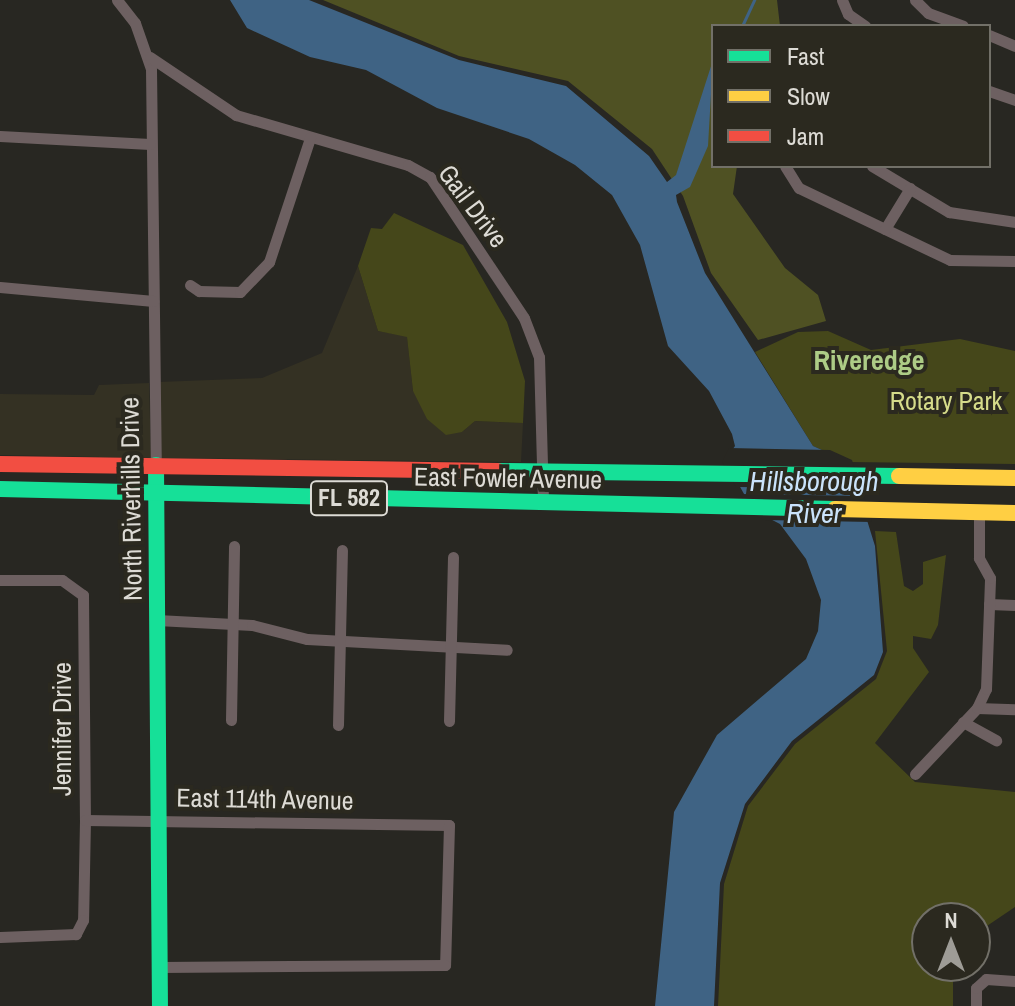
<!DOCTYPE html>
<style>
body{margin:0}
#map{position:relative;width:1015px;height:1006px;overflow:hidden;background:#282722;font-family:"Archivo Narrow",sans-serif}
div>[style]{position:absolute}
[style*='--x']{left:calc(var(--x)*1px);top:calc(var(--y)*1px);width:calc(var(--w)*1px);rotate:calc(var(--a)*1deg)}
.built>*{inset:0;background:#343123}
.green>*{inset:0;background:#45471a}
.forest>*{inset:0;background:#4f5123}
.water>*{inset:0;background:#3f6384}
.pier>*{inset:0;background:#282722}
.stream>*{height:3px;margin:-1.5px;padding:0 1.5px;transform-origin:1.5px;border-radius:1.5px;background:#3f6384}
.street>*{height:11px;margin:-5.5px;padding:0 5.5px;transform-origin:5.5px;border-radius:5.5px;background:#6d6061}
.fast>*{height:16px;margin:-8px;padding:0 8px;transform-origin:8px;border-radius:8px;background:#16e098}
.slow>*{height:16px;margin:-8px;padding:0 8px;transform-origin:8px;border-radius:8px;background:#ffcf43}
.jam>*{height:16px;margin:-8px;padding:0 8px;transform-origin:8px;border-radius:8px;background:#f24e42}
span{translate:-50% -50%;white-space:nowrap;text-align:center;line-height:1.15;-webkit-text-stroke:8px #2b291f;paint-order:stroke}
.shield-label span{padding:2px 6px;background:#2b291f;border:2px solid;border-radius:6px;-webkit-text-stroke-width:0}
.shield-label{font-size:24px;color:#dddbd5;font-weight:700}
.street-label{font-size:26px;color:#dddbd5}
.park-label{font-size:26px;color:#d5db8a}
.neighbourhood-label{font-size:28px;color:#adcc86;font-weight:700}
.water-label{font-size:28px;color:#cae3fb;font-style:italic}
.legend{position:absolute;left:711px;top:24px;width:280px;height:144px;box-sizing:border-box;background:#2b291f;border:2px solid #727068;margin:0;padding:10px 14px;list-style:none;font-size:24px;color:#dddbd5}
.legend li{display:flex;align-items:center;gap:16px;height:40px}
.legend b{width:40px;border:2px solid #727068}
.north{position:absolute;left:911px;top:902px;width:80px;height:80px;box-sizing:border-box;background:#2b291f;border:2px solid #727068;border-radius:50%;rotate:0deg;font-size:22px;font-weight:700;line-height:32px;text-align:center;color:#dddbd5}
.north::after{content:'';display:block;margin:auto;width:28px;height:36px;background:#9e9c96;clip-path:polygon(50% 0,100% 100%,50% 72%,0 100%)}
</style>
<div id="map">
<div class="built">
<div style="clip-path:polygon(358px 266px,378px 331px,407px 336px,413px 391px,462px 432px,475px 421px,523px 423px,521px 462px,161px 458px,159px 382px,262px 378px,322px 353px)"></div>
<div style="clip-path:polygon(149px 383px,151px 458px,0 455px,0 394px,94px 395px,99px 385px)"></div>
</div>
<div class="green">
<div style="clip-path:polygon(394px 213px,463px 245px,507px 322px,525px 381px,523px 423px,475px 421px,462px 432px,446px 435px,427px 419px,413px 391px,407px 337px,378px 331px,358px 266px,371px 228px,382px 229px)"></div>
<div style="clip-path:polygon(828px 331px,871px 350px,960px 339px,1015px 351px,1015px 464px,849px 462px,813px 446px,755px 352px,798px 332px)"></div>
<div style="clip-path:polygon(875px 531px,896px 532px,904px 586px,913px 591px,923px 584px,923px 562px,946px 555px,938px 625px,931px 639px,913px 636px,913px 648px,929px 672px,875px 743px,915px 782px,1015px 792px,1015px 907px,978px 932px,975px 918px,927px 918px,927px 966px,953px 966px,953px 1006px,718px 1006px,724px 884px,748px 806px,795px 744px,876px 679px,887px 651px)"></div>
</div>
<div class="forest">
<div style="clip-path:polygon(323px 0,777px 0,780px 26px,713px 26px,713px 166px,737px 166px,733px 194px,785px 268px,818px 295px,826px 321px,758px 340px,711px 273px,683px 196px,652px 149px,568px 81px,459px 56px)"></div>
</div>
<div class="water">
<div style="clip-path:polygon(230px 0,309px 0,459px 60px,566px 86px,649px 156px,667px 182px,676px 175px,713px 60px,708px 146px,690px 187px,676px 195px,677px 202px,705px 273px,813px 446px,849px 462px,875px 546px,883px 652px,874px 675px,792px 741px,745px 804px,720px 883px,714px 1006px,655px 1006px,674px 812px,717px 735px,806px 659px,818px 631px,821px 600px,806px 559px,780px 524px,753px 510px,725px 460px,735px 446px,732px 434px,709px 391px,668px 346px,640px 245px,612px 195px,575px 165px,529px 139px,437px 108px,366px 70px,310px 57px,247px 28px)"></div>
</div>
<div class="pier">
<div style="clip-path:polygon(729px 448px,830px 450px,852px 460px,861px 488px,736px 487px,722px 462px)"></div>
<div style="clip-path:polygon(740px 494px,864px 496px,872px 522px,764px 520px,750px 513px)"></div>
</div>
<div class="stream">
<div style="--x:742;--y:26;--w:29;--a:-65"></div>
</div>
<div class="street">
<div style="--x:117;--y:0;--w:29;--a:52"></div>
<div style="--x:135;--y:23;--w:49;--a:70.8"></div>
<div style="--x:151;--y:69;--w:396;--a:89.3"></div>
<div style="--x:842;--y:0;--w:15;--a:67"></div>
<div style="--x:848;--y:14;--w:21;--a:35"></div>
<div style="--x:915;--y:0;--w:18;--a:45"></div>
<div style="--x:928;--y:13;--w:37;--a:20"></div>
<div style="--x:989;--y:35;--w:28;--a:23"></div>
<div style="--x:150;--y:57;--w:104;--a:34"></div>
<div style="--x:236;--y:115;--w:179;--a:16.2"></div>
<div style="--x:408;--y:165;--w:25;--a:29"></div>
<div style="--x:430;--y:177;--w:169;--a:56.3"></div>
<div style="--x:524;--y:318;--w:42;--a:69"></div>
<div style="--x:539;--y:357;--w:147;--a:88.4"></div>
<div style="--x:989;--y:91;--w:28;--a:19"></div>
<div style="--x:0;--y:136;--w:150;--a:3.1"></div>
<div style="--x:785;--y:166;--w:26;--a:58"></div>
<div style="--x:799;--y:188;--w:167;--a:25.5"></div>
<div style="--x:950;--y:260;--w:65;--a:0.9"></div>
<div style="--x:872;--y:166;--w:90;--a:30.9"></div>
<div style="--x:949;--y:212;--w:67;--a:8.6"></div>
<div style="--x:885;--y:229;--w:48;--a:-58.6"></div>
<div style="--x:190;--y:285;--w:11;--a:34"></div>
<div style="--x:199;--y:291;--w:41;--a:1.4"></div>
<div style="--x:240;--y:292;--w:42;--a:-46"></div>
<div style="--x:269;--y:262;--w:131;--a:-71.7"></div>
<div style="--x:0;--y:287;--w:154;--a:5.2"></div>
<div style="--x:0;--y:580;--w:62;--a:0"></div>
<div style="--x:62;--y:580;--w:26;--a:36"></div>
<div style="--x:83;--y:595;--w:225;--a:89.5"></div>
<div style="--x:85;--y:820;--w:100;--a:91.1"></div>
<div style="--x:83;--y:920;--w:16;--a:117"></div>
<div style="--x:76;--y:934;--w:76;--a:177.7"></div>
<div style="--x:989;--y:604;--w:26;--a:2"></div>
<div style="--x:157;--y:620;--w:95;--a:3"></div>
<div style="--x:252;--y:625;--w:57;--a:14.3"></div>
<div style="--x:307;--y:639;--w:200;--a:3.1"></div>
<div style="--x:977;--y:708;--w:38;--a:2"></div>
<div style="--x:231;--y:720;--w:174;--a:-89"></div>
<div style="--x:449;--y:721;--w:164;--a:-88.6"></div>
<div style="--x:963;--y:722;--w:38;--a:29"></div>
<div style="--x:338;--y:725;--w:175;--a:-88.7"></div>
<div style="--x:915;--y:774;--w:91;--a:-46.8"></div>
<div style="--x:977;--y:708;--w:21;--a:-65"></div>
<div style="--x:986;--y:689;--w:111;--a:-87.9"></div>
<div style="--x:990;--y:578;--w:23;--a:-119"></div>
<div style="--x:979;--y:558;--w:45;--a:-90"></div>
<div style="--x:85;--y:820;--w:364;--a:0.8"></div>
<div style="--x:449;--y:825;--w:140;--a:91.6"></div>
<div style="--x:445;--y:965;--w:285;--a:179.6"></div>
<div style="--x:976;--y:1006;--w:18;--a:-90"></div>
<div style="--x:976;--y:988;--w:13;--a:-42"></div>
<div style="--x:986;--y:979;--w:29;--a:4"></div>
</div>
<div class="fast">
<div style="--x:156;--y:465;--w:541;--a:89.58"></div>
<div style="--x:498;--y:471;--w:401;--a:0.7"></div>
<div style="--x:0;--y:489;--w:835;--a:1.37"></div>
</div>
<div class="slow">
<div style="--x:899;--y:476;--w:116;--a:1"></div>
<div style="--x:835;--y:509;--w:180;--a:1.3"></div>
</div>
<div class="jam">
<div style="--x:0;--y:464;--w:498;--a:0.8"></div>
</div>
<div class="shield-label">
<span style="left:349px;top:498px">FL 582</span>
</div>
<div class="street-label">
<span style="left:473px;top:206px;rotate:53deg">Gail Drive</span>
<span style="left:508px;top:478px;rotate:1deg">East Fowler Avenue</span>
<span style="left:131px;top:499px;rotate:-91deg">North Riverhills Drive</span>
<span style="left:62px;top:729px;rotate:-90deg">Jennifer Drive</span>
<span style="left:265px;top:799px;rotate:1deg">East 114th Avenue</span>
</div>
<div class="park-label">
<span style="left:946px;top:401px">Rotary Park</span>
</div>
<div class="neighbourhood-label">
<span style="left:869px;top:360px">Riveredge</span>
</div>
<div class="water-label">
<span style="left:814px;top:497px">Hillsborough<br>River</span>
</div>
<ul class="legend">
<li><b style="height:10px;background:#16e098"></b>Fast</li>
<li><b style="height:10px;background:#ffcf43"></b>Slow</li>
<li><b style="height:10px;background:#f24e42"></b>Jam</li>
</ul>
<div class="north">N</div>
</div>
